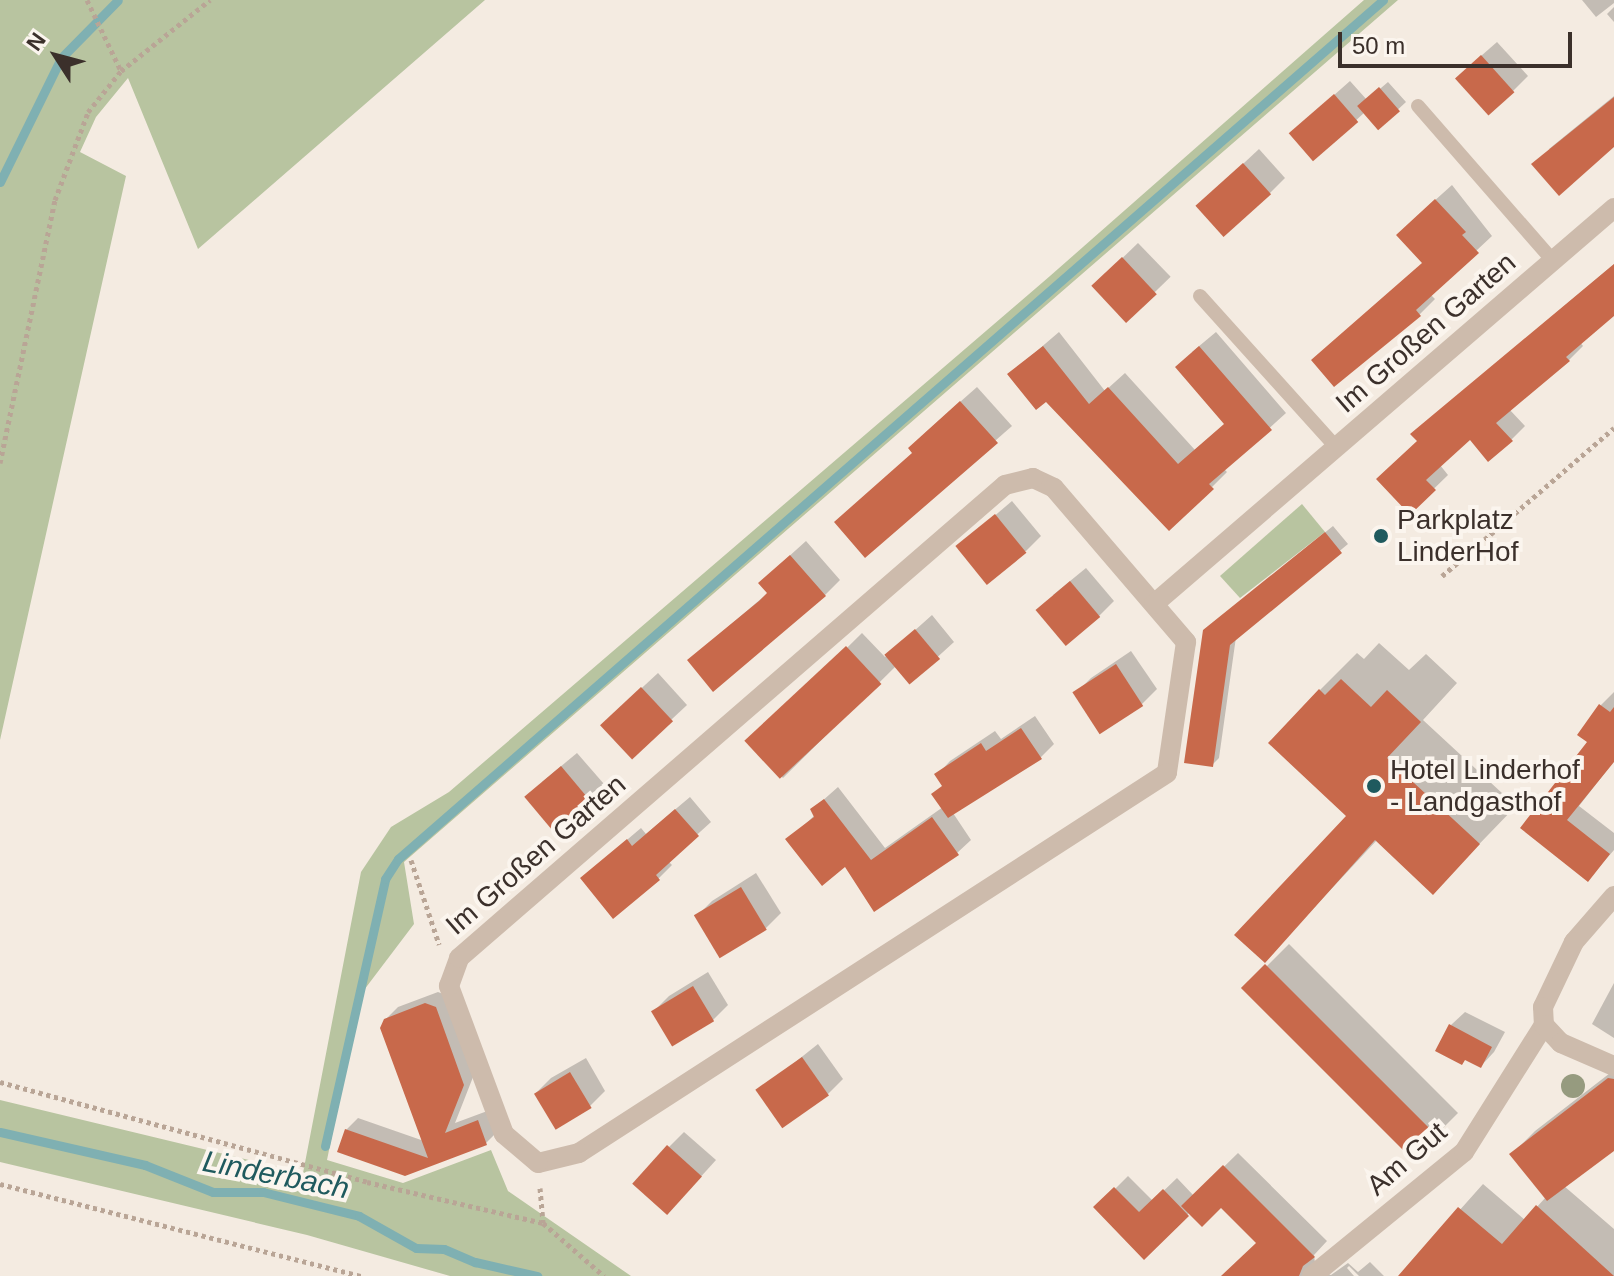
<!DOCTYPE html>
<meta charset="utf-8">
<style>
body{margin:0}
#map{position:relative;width:1614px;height:1276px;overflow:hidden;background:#f4ebe1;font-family:Helvetica,sans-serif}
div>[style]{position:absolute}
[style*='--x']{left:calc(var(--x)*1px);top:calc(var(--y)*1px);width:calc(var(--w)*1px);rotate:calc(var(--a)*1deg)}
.green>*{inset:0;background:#b8c4a0}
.shadow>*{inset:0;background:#0003;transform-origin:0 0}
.stream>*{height:9px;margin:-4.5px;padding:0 4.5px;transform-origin:4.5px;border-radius:4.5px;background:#7fb0b2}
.building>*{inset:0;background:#c8694b;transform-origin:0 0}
.path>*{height:5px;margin-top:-2.5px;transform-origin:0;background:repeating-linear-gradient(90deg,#b9a596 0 4px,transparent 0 8px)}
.service>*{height:14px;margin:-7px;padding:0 7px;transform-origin:7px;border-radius:7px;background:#cdbbac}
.minor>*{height:20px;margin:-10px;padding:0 10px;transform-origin:10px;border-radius:10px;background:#cdbbac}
.tertiary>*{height:20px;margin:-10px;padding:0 10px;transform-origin:10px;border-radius:10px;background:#cdbbac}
.trees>*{width:24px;height:24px;margin:-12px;border-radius:50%;background:#969b7f}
.dots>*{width:22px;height:22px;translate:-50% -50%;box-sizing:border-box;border:4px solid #fbf5ee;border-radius:50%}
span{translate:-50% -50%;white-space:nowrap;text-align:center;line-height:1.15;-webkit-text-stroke:8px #fbf5ee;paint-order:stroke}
.street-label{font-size:28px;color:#3b302b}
.poi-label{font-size:28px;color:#3b302b}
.left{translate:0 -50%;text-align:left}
.water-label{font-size:30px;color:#1f5a5e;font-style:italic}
.north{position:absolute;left:16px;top:16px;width:80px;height:80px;-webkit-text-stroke:6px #fbf5ee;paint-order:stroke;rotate:306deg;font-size:22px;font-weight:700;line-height:32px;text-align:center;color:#3b302b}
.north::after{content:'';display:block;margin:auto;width:28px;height:36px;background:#3b302b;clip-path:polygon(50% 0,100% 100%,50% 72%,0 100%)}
.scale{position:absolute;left:1338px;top:32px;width:234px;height:36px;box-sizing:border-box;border:4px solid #3b302b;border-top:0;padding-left:10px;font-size:24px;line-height:28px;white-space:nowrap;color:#3b302b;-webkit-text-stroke:6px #fbf5ee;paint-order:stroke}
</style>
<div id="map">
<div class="green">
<div style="clip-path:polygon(0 0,485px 0,198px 249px,128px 78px,96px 117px,80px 152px,126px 176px,0 740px)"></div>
<div style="clip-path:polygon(1364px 0,1398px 0,404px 862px,414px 924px,361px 994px,327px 1160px,403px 1183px,491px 1150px,508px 1191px,631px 1276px,450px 1276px,307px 1235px,0 1162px,0 1100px,303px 1173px,361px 872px,391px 827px,449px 792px,1050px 276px)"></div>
<div style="clip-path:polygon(1302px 504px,1325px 532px,1240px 598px,1220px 576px)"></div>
</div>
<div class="shadow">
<div style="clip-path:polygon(1582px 0,1614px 0,1614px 3px,1596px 17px)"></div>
<div style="clip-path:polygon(1614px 7px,1614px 22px,1607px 14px)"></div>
<div style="clip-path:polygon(1497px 42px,1528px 76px,1513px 91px,1473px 63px)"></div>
<div style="clip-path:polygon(1350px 81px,1367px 100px,1388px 82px,1406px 102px,1379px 127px,1365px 112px,1314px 159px,1307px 119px)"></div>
<div style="clip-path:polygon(1614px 96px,1614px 147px,1549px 149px)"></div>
<div style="clip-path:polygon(1259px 149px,1285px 178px,1270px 193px,1214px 191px)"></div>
<div style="clip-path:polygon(1452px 185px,1492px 236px,1430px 294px,1435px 299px,1420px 314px,1334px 385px,1424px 263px,1413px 220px)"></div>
<div style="left:1138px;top:243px;width:47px;height:62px;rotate:46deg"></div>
<div style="clip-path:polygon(1614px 264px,1614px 312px,1580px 342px,1583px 346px,1569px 360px,1509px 409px,1525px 426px,1511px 440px,1470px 438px,1440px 465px,1448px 475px,1410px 512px,1419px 440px,1413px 434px)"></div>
<div style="clip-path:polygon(1059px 332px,1105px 391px,1125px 373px,1195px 450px,1226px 423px,1192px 352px,1216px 332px,1286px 413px,1224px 469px,1227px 472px,1212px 487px,1046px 399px,1010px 374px)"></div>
<div style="clip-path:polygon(977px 387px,1012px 426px,865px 555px,925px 433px)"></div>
<div style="clip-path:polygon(1012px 501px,1041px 536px,1026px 551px,958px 547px)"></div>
<div style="clip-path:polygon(1333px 526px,1348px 544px,1236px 637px,1219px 758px,1212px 765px,1213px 623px)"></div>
<div style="clip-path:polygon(806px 541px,840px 580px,825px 595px,689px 660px,769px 592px,776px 568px)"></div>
<div style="clip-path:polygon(1086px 568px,1114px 601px,1099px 616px,1053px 595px)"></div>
<div style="clip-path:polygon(932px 615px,954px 642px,910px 682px,897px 665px,783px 778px,750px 744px,862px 633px,885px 657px)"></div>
<div style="clip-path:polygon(1379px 643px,1409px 670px,1426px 654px,1457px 683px,1423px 720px,1516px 806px,1433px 892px,1377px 840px,1265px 960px,1349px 816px,1320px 690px,1357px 653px,1364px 659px)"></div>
<div style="clip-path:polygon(1131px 651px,1157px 689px,1142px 704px,1076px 693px,1091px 678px)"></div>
<div style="clip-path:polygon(658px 673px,687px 705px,671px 720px,618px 710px)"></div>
<div style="clip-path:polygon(1614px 692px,1614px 761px,1579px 806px,1614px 833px,1614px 850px,1588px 880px,1522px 828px,1590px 742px,1601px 705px)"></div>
<div style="clip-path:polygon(1035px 716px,1054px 744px,1041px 757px,953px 813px,971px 840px,957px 853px,846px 864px,788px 840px,815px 815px,812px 810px,838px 787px,885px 848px,943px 807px,944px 785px,937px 775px,950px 761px,995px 731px,1001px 739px)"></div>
<div style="clip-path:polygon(577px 753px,604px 784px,589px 799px,542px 782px)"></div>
<div style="clip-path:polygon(690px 797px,711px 822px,668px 861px,672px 865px,659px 878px,613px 916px,582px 878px,641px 828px,646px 834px)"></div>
<div style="clip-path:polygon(756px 873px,781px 913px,766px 928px,697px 916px,712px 901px)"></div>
<div style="left:1289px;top:944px;width:239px;height:63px;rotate:45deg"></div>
<div style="clip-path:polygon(708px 972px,728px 1005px,713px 1020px,653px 1012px,669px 996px)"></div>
<div style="clip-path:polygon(1614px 983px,1614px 1038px,1592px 1024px)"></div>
<div style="clip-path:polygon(438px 992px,448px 996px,475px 1072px,455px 1123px,490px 1110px,498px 1131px,486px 1143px,405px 1174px,346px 1130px,358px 1118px,424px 1141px,385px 1020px,398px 1007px)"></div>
<div style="clip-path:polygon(1465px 1012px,1505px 1032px,1494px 1052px,1481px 1066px,1451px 1025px)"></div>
<div style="clip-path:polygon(818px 1044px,843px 1079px,828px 1094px,759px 1091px)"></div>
<div style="clip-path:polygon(586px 1058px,605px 1091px,590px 1106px,536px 1093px,551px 1078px)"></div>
<div style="clip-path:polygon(1614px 1070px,1614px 1149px,1564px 1186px,1614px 1229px,1614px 1276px,1401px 1276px,1483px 1184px,1525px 1220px,1546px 1197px,1512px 1154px,1535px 1131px)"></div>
<div style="clip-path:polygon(684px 1132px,716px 1160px,668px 1213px,669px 1147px)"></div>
<div style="clip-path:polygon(1238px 1153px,1327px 1241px,1314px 1255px,1316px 1271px,1331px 1275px,1348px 1263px,1358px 1272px,1370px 1262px,1384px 1276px,1359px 1276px,1349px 1266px,1347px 1268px,1354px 1276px,1224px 1276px,1259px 1242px,1221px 1205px,1190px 1212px,1144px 1257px,1096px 1208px,1128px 1176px,1153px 1201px,1177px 1178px,1194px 1196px)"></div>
</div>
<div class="stream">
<div style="--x:0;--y:182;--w:138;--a:-63.8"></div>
<div style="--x:61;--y:58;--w:81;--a:-45.5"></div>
<div style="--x:0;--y:1132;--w:149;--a:12.8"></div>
<div style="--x:145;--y:1165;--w:73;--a:21.7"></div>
<div style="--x:213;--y:1192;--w:50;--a:0"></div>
<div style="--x:263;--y:1192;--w:99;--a:14"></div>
<div style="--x:359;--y:1216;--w:65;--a:29.3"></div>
<div style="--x:416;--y:1248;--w:28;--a:2"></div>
<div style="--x:444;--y:1249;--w:34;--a:23"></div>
<div style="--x:475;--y:1262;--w:64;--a:12.7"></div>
<div style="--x:325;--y:1146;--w:274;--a:-77.3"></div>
<div style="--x:385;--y:879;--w:24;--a:-57"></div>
<div style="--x:398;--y:859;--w:1307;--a:-41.09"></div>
</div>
<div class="building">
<div style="left:1481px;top:55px;width:50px;height:35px;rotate:48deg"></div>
<div style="left:1379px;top:87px;width:32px;height:29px;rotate:49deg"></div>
<div style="left:1334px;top:94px;width:37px;height:60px;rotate:49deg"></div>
<div style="clip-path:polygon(1614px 97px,1614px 147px,1559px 196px,1531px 164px)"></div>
<div style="left:1243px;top:163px;width:42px;height:64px;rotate:48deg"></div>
<div style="clip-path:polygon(1435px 199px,1466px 232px,1462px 235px,1479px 253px,1416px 310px,1421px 316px,1334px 387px,1311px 360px,1422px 263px,1396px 235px)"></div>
<div style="left:1122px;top:257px;width:51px;height:42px;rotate:47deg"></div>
<div style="clip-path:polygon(1614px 264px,1614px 316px,1566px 357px,1570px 361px,1496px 423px,1513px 441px,1488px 462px,1470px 440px,1426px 480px,1436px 490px,1410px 515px,1376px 479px,1417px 441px,1410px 434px)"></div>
<div style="clip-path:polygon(1043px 346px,1089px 404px,1108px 387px,1178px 464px,1224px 424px,1175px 367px,1199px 346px,1272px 430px,1209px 484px,1214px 489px,1169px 531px,1046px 402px,1036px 410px,1007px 374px)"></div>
<div style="clip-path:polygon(960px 401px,998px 443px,865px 558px,834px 522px,912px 453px,908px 448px)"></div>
<div style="left:995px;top:514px;width:50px;height:51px;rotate:51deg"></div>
<div style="clip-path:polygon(1325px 532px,1342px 553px,1230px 645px,1213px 767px,1184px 763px,1203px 630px)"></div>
<div style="clip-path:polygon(790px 555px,826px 596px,713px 692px,687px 660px,759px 601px,767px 593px,758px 583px)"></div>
<div style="left:1070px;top:581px;width:47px;height:45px;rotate:50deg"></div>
<div style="left:915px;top:629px;width:39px;height:40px;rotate:50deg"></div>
<div style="left:846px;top:646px;width:52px;height:139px;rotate:47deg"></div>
<div style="left:1116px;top:664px;width:50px;height:52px;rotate:57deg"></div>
<div style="clip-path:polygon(1341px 679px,1371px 707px,1387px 690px,1421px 722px,1387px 758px,1480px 844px,1433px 895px,1375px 840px,1265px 963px,1234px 935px,1346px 816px,1268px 743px,1319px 689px,1325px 695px)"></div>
<div style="left:641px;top:687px;width:47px;height:56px;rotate:47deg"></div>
<div style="clip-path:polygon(1599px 704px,1610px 712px,1614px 707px,1614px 762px,1567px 820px,1610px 854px,1588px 882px,1520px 828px,1587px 742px,1577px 735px)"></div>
<div style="clip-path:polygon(1021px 728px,1042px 759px,948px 818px,931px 794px,942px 786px,934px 774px,981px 743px,986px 751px)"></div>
<div style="left:561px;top:766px;width:45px;height:48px;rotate:50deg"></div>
<div style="clip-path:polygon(824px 799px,871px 860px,932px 817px,959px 855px,874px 912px,845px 867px,822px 886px,785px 839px,814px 817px,810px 809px)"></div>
<div style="clip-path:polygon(675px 809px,699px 836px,656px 875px,660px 880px,613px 919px,580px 878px,627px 839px,632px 846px)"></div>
<div style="left:741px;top:887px;width:50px;height:55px;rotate:59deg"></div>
<div style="left:1265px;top:964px;width:243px;height:34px;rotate:45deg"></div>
<div style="left:693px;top:986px;width:41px;height:49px;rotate:59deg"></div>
<div style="clip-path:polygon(425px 1003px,436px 1007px,464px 1085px,445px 1133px,478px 1120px,487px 1145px,405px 1176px,337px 1152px,345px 1129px,428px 1158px,380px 1028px,384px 1019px)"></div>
<div style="clip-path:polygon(1449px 1024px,1492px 1047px,1481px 1068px,1465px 1060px,1462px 1065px,1435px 1051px)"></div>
<div style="left:802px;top:1057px;width:47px;height:57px;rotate:55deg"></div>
<div style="left:570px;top:1072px;width:42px;height:42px;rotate:59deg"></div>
<div style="clip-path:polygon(1608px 1078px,1614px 1079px,1614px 1151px,1547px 1201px,1509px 1154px)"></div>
<div style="left:667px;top:1145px;width:47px;height:52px;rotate:42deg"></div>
<div style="clip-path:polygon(1223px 1165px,1315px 1257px,1303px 1266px,1299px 1276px,1221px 1276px,1256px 1243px,1221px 1208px,1202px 1227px,1181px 1206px)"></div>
<div style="clip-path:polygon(1114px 1187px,1139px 1212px,1163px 1189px,1189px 1216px,1144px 1260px,1093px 1207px)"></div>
<div style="clip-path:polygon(1536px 1205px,1614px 1276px,1398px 1276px,1458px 1207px,1502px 1244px)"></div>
</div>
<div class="path">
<div style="--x:87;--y:0;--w:79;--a:64.4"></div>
<div style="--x:0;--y:463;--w:269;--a:-78.2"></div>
<div style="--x:55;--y:200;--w:94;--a:-69.4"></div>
<div style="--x:88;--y:112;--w:53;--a:-51.2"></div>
<div style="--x:121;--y:71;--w:114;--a:-38.6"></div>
<div style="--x:1442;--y:576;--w:227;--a:-40.7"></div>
<div style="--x:411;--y:860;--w:89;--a:71.6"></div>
<div style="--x:0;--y:1082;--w:380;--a:15.2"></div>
<div style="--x:367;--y:1182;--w:181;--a:13.1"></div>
<div style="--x:543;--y:1223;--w:81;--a:41"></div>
<div style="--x:0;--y:1184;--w:373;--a:14.3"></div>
<div style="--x:540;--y:1188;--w:35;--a:85"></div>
</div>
<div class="service">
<div style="--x:1418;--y:106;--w:206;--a:48.9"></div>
<div style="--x:1200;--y:296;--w:203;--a:48"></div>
</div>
<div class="minor">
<div style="--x:1033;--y:478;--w:23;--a:25"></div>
<div style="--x:1054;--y:488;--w:203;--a:49.4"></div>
<div style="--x:1186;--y:642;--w:132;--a:98.3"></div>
<div style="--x:1167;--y:773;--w:700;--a:147.13"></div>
<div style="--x:579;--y:1153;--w:42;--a:166.3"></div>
<div style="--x:538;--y:1163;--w:45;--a:-139.5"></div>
<div style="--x:504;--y:1134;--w:158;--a:-110.4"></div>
<div style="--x:449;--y:986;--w:30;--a:-70"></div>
<div style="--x:459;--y:958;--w:722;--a:-40.9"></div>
<div style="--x:1005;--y:485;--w:29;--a:-14"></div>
<div style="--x:1154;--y:604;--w:607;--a:-40.72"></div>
<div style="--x:1312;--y:1276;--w:196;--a:-39.2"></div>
<div style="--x:1464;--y:1152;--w:150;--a:-57.8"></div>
</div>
<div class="tertiary">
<div style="--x:1614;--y:896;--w:61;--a:131"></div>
<div style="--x:1574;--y:942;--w:72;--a:115.5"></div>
<div style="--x:1543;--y:1007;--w:18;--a:87"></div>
<div style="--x:1544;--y:1025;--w:25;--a:47"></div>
<div style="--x:1561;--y:1043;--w:58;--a:23.5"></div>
</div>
<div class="trees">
<div style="left:1573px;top:1086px"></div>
</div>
<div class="dots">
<div style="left:1381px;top:536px;background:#1f5a5e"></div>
<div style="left:1374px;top:786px;background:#1f5a5e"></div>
</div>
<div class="street-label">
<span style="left:1426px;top:333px;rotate:-41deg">Im Großen Garten</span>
<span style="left:536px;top:855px;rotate:-41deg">Im Großen Garten</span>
<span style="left:1407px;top:1159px;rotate:-41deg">Am Gut</span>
</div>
<div class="poi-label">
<span class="left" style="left:1397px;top:536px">Parkplatz<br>LinderHof</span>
<span class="left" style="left:1390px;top:786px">Hotel Linderhof<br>- Landgasthof</span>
</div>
<div class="water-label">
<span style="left:276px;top:1175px;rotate:11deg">Linderbach</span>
</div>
<div class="north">N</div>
<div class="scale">50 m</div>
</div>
